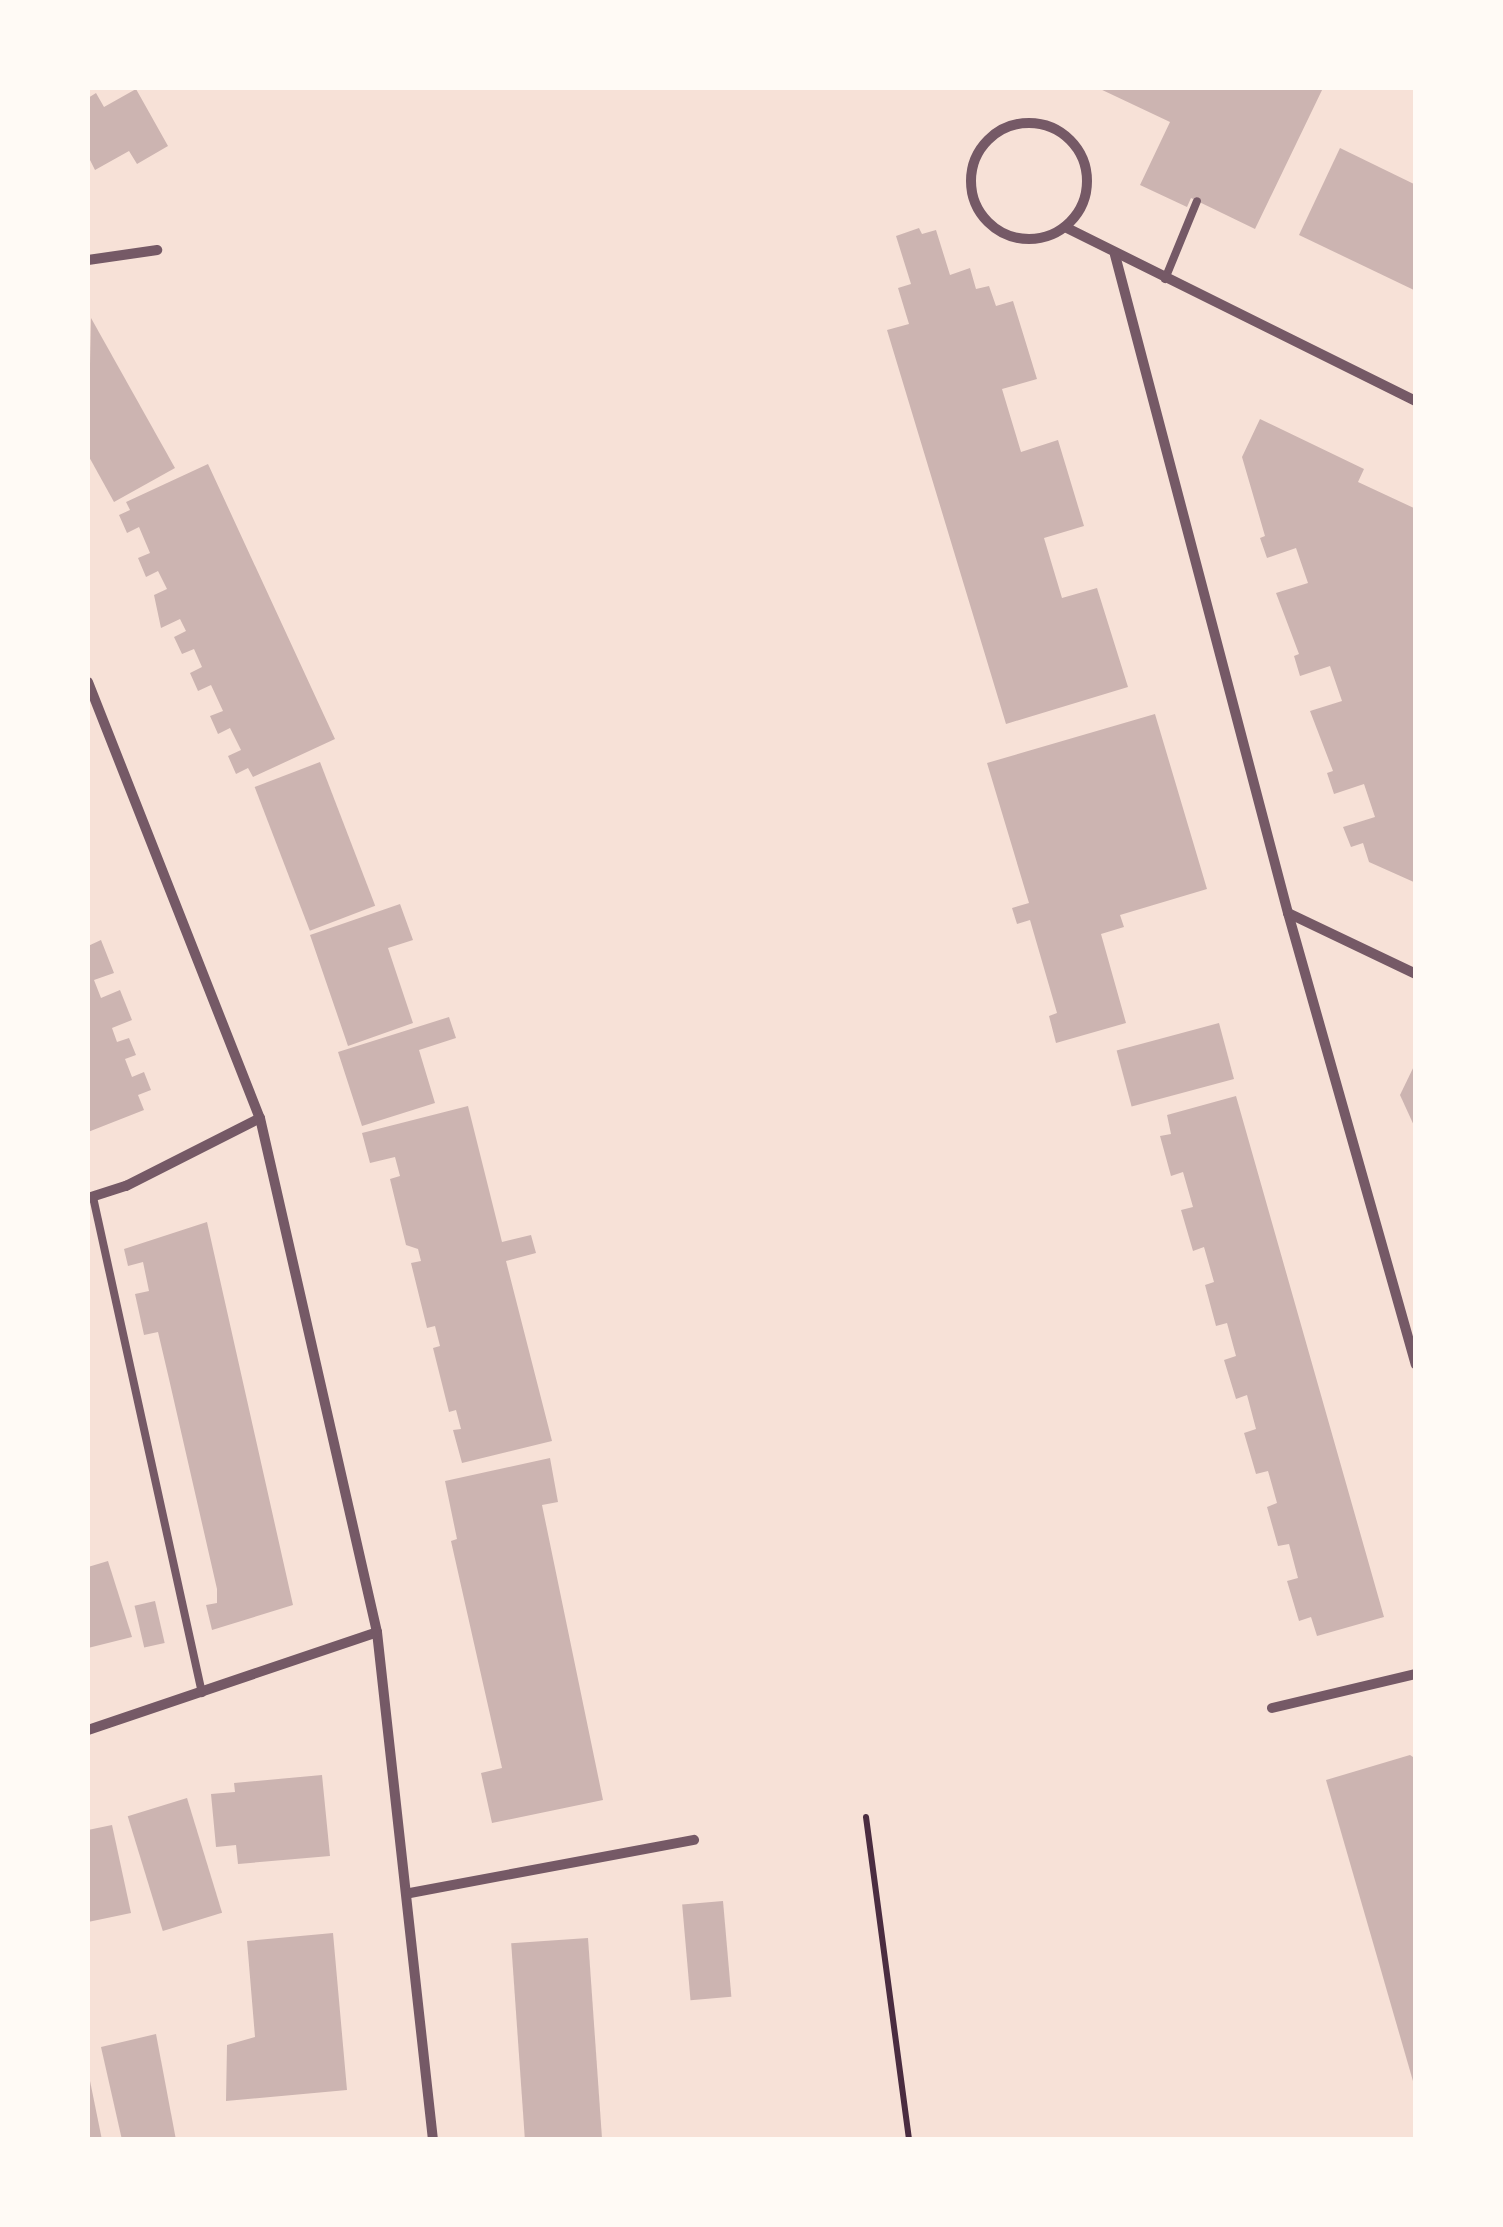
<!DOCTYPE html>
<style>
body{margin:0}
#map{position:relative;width:1503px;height:2227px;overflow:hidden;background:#f7e1d7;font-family:"Sofia Sans Condensed",sans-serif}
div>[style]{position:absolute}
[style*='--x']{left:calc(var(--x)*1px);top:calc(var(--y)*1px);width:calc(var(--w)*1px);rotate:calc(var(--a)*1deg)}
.building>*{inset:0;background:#ccb4b1;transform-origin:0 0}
.path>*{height:6px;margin:-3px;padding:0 3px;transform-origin:3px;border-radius:3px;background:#4a2c40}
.service>*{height:8px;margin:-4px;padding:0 4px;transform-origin:4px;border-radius:4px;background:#755966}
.minor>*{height:10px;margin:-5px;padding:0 5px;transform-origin:5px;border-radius:5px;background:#755966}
.minor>.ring{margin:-5px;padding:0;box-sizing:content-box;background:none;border:10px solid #755966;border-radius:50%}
span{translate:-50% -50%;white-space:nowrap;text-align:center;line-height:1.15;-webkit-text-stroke:8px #fffaf5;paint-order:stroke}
.frame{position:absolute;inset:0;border:90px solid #fffaf5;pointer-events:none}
</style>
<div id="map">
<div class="building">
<div style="clip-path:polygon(1098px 88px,1323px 88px,1255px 229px,1191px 198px,1187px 207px,1140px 185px,1170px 122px)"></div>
<div style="clip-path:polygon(136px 89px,168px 146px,137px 164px,129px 151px,95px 170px,88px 156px,88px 98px,96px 93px,104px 107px)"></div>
<div style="clip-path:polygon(1340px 148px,1416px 185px,1416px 291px,1299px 235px)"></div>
<div style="clip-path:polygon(919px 228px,922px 234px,936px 230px,950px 275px,970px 268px,976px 289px,989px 286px,996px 306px,1013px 301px,1037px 379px,1002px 389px,1021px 452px,1058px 440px,1084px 526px,1044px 538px,1062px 598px,1097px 588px,1128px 687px,1006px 724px,887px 330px,909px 324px,898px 288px,911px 284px,896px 236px)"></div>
<div style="clip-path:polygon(91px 318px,175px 468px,114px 502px,88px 455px)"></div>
<div style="clip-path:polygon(1260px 419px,1364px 469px,1358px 482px,1416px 509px,1416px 883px,1369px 862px,1363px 843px,1351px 847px,1343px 827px,1375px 817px,1364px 784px,1334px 794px,1327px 773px,1333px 771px,1310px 711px,1342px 701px,1330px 666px,1300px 676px,1294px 656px,1299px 654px,1276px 593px,1308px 583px,1296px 548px,1267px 558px,1260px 538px,1265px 536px,1242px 457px)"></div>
<div style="clip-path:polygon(208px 464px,335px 739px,253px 777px,248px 768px,236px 774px,228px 756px,241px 750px,230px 728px,218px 734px,210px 716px,223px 711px,211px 685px,198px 691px,190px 673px,202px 667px,194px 649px,182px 654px,174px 637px,186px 631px,180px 619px,161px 628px,154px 595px,167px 589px,158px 571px,146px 577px,138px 558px,150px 553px,139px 527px,127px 533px,119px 515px,130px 510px,126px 502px)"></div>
<div style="clip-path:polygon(1155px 714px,1207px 889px,1120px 915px,1124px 927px,1101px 934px,1126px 1023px,1056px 1043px,1049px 1016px,1057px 1013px,1030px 920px,1017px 924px,1012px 908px,1029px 903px,987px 763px)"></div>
<div style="left:320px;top:762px;width:154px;height:70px;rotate:69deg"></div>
<div style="clip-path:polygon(400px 904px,413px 940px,388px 948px,413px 1023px,348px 1046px,310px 935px)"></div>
<div style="clip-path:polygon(101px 940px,114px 973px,94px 980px,101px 998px,120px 990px,132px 1020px,112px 1028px,117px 1042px,129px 1038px,136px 1055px,125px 1059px,132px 1077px,144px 1072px,151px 1090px,138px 1095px,144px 1110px,88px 1132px,88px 946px)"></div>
<div style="clip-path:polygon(449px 1017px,456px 1038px,419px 1050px,435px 1103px,362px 1126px,338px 1052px)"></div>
<div style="left:1219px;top:1023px;width:58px;height:106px;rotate:75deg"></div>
<div style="clip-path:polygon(1416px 1062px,1416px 1130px,1400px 1095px)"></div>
<div style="clip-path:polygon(1236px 1096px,1384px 1617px,1317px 1636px,1311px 1617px,1299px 1621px,1287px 1581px,1298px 1578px,1289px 1544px,1278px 1546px,1267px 1507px,1277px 1503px,1272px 1485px,1268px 1471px,1256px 1474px,1244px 1433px,1256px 1429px,1247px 1395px,1236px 1399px,1224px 1360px,1236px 1356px,1227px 1323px,1216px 1326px,1205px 1285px,1214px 1282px,1204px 1247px,1193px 1251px,1181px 1210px,1193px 1207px,1183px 1172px,1171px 1176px,1160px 1136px,1171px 1134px,1167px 1115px)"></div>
<div style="clip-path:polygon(468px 1106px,502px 1242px,531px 1235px,536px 1253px,506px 1261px,552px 1441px,462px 1463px,453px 1430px,461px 1429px,456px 1410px,449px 1412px,433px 1348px,440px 1346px,435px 1326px,427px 1328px,411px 1263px,421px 1261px,418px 1249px,406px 1245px,390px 1179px,400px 1176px,395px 1157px,370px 1163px,362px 1133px)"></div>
<div style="clip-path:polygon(207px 1222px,293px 1605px,212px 1630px,206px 1605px,217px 1603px,217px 1589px,169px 1379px,158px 1332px,144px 1335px,135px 1294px,149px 1291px,143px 1262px,128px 1266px,124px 1249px)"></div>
<div style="clip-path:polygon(550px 1458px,558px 1502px,542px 1505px,603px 1800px,492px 1823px,481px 1773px,502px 1768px,451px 1541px,457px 1539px,445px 1481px)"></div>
<div style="clip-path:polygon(108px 1561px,132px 1637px,88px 1648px,88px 1567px)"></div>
<div style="left:155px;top:1601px;width:43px;height:21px;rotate:77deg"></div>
<div style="clip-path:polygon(1410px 1755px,1416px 1759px,1415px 2088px,1326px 1780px)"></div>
<div style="clip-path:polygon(322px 1775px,330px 1856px,238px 1864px,236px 1845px,216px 1847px,211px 1794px,235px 1792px,234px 1783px)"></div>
<div style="left:187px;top:1798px;width:120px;height:62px;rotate:73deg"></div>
<div style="clip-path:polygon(112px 1825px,131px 1913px,88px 1922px,88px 1830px)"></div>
<div style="left:723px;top:1901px;width:96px;height:41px;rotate:85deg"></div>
<div style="clip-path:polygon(333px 1933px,347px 2090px,226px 2101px,227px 2045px,255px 2037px,247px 1941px)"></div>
<div style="left:588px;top:1938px;width:202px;height:77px;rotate:86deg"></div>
<div style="clip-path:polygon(156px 2034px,176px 2140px,122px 2140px,101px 2047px)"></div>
<div style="clip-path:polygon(88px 2076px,89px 2076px,102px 2140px,88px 2140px)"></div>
</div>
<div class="path">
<div style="--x:866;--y:1817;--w:326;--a:82.4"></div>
</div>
<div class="service">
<div style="--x:1165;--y:279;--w:84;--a:-67.7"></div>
<div style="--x:93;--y:1197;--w:508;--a:77.61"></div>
</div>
<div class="minor">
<div class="ring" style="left:971px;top:123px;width:106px;height:106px"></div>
<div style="--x:1065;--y:227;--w:392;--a:26.4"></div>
<div style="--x:1115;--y:255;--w:680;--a:75.27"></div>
<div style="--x:1288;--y:913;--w:469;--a:74.2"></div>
<div style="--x:88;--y:260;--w:70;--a:-8.2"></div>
<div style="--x:88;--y:682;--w:469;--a:68.5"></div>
<div style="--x:260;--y:1118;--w:527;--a:77.18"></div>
<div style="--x:377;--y:1632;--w:511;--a:83.71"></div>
<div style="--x:1288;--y:913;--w:142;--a:25.5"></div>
<div style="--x:88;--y:1198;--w:40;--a:-18"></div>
<div style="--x:126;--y:1186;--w:150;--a:-26.9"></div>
<div style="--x:1272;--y:1708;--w:148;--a:-13.3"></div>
<div style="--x:88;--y:1730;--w:305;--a:-18.7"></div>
<div style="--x:410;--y:1893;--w:289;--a:-10.6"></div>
</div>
<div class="frame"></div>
</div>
